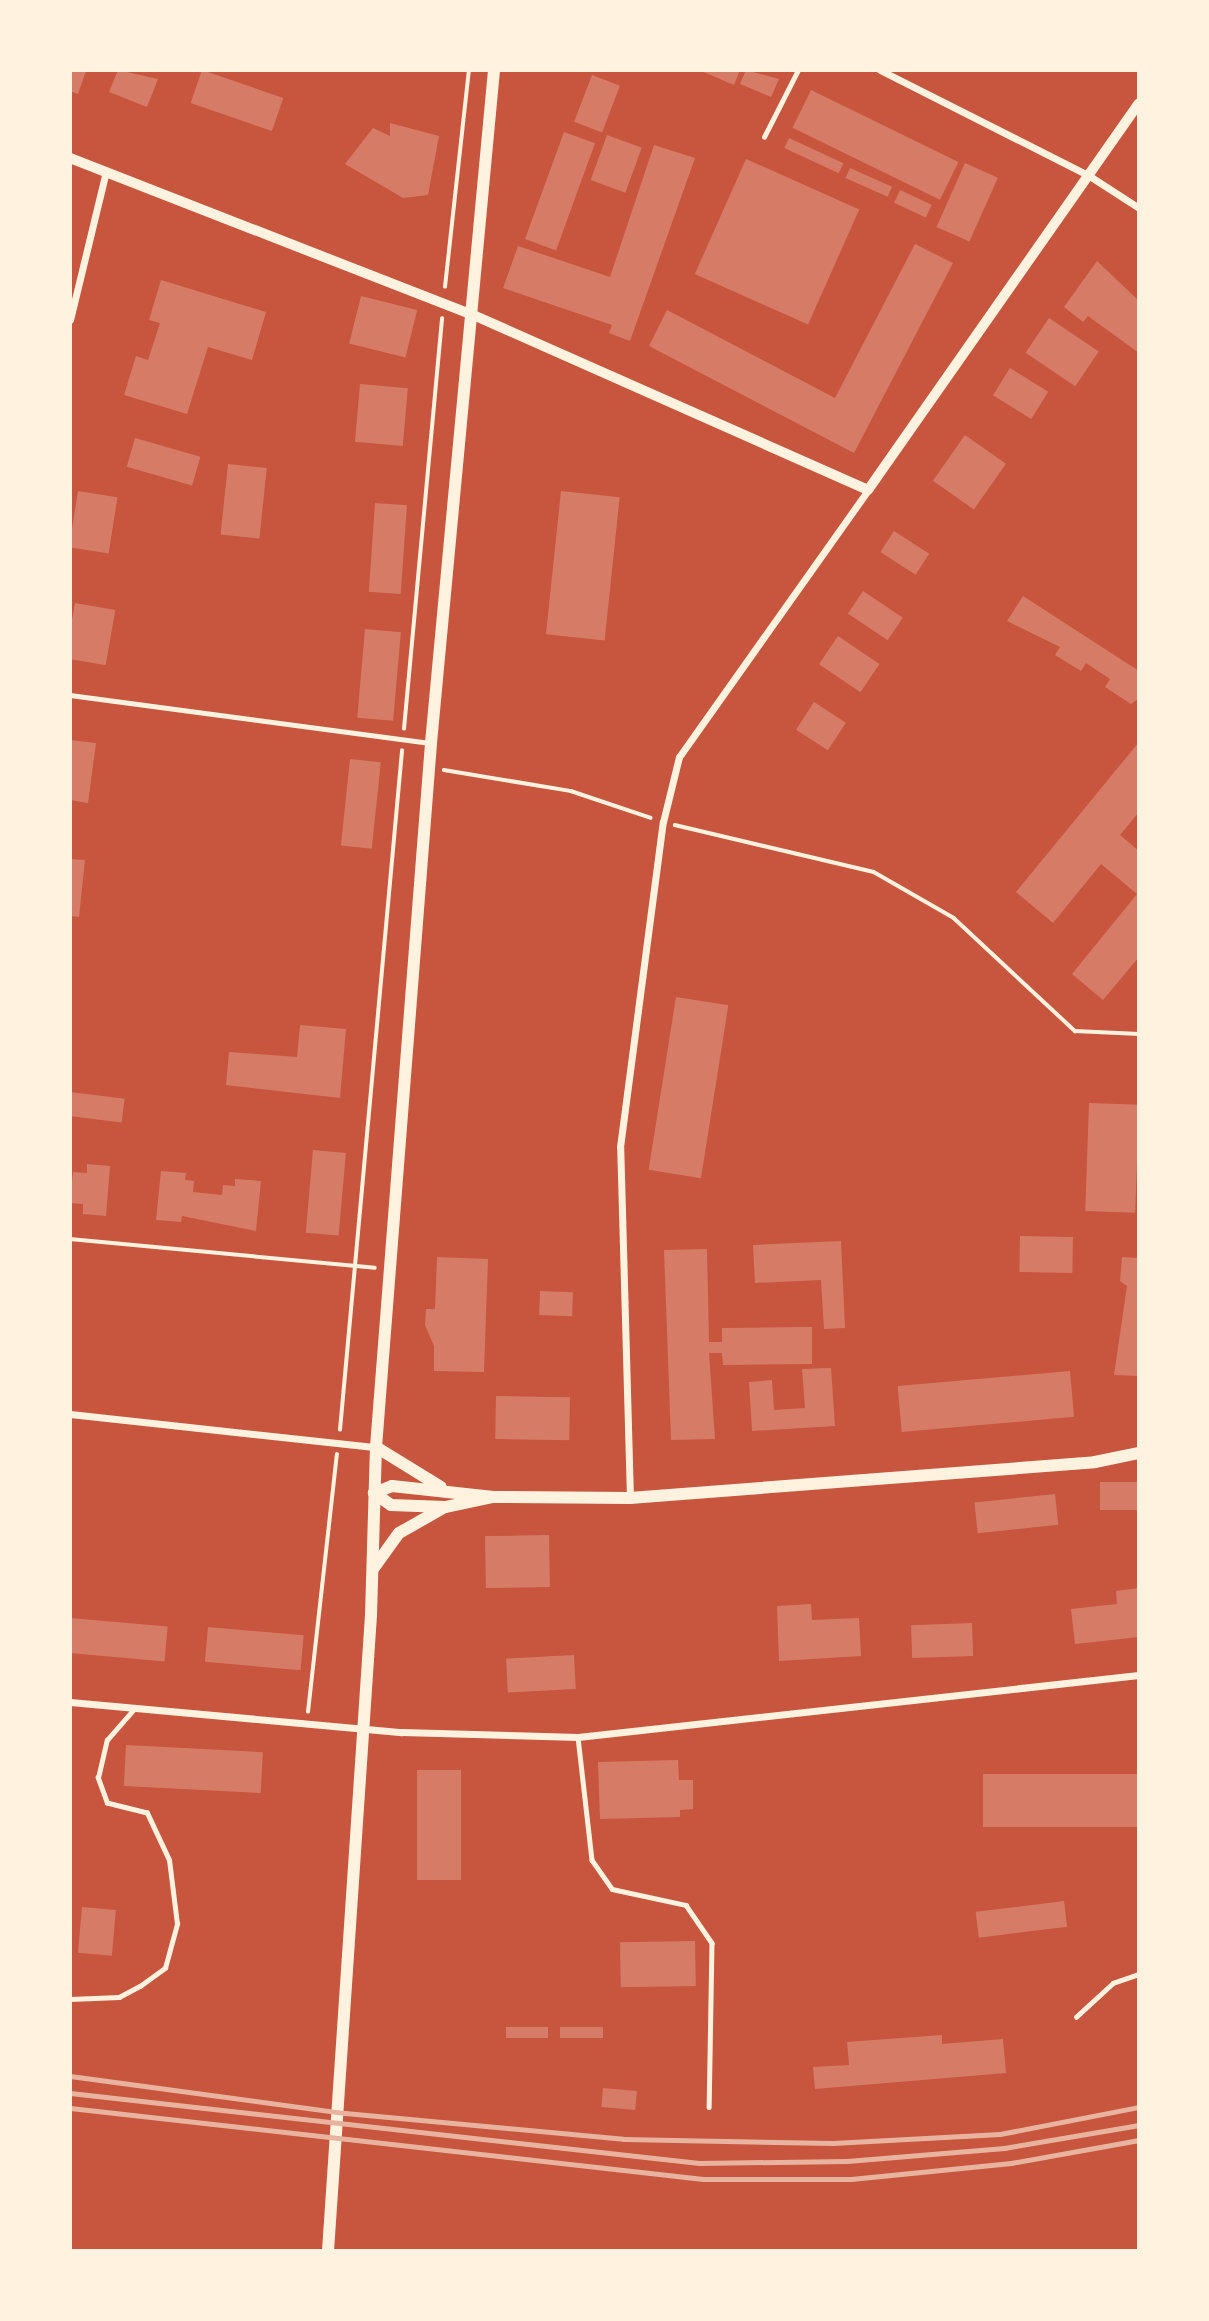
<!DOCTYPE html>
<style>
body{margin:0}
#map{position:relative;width:1209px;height:2321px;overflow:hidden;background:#c8553d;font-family:"Alegreya Sans",sans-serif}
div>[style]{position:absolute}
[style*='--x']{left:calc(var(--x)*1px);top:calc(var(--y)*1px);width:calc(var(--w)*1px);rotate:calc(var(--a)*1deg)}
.building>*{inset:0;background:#d67c66;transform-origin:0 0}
.path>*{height:3.5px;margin:-1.75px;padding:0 1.75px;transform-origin:1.75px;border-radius:1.75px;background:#fff3e0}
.service>*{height:4.5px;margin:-2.25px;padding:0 2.25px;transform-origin:2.25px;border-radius:2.25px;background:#fff3e0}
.minor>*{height:7px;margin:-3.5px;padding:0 3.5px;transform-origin:3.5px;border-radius:3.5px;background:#fff3e0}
.tertiary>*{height:10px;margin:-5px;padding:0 5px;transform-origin:5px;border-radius:5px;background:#fff3e0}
.secondary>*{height:12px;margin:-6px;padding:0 6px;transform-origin:6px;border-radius:6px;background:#fff3e0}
.rail>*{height:5px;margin:-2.5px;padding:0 2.5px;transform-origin:2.5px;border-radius:2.5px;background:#e9b49f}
span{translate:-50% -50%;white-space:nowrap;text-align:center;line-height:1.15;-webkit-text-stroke:7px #fff3e0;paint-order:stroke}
.frame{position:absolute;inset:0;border:72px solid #fff3e0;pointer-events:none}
</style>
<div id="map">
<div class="building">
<div style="clip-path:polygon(70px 70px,86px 71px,78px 94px,70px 91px)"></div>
<div style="clip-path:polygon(118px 70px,158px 79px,147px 107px,109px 92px)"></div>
<div style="left:202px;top:70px;width:86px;height:35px;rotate:19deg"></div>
<div style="clip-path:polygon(699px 70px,740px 70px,734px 85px)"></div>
<div style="clip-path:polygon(746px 70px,779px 79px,771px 97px,740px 84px)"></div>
<div style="left:592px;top:75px;width:30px;height:50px;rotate:21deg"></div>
<div style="left:811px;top:90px;width:164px;height:42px;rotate:26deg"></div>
<div style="clip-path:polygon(390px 123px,439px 136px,428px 195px,403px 198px,345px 164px,373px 128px,390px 136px)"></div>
<div style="left:564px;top:132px;width:33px;height:114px;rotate:20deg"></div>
<div style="left:607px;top:135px;width:37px;height:48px;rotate:20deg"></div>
<div style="left:789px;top:138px;width:60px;height:11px;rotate:25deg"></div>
<div style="clip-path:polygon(654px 145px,695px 158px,630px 341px,609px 333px,612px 325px,503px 288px,518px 246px,610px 277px)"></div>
<div style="left:746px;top:159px;width:124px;height:126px;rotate:24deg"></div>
<div style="left:965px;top:163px;width:36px;height:70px;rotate:24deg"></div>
<div style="left:850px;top:168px;width:46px;height:11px;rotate:24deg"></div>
<div style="left:900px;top:190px;width:35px;height:14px;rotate:25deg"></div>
<div style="clip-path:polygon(915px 244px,953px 263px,854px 453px,649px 346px,667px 310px,835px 398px)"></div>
<div style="clip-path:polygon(1097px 261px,1139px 301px,1139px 353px,1088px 316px,1083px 322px,1064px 307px)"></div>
<div style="clip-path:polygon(161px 280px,266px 312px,252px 360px,208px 347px,187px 414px,124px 395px,136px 356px,148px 360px,160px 323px,149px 320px)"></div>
<div style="left:361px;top:296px;width:58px;height:49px;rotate:14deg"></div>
<div style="left:1049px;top:318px;width:60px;height:42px;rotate:34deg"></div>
<div style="left:1010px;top:368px;width:45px;height:32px;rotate:32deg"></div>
<div style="left:360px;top:384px;width:48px;height:58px;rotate:5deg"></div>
<div style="left:965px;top:435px;width:50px;height:56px;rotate:35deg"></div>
<div style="left:135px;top:438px;width:68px;height:30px;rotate:16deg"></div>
<div style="left:228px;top:464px;width:39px;height:71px;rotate:6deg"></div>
<div style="left:78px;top:491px;width:40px;height:57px;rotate:9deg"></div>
<div style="left:561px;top:491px;width:59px;height:144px;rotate:6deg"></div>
<div style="left:375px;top:503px;width:32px;height:89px;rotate:4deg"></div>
<div style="left:894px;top:531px;width:42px;height:25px;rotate:33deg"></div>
<div style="left:863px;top:591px;width:48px;height:27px;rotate:34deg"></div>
<div style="clip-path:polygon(1023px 596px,1139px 671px,1139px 698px,1131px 704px,1105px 687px,1110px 679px,1086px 663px,1081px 671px,1055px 655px,1060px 647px,1007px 621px)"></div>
<div style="left:75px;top:603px;width:41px;height:56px;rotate:10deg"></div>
<div style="left:365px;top:629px;width:36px;height:89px;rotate:5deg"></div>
<div style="left:838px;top:636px;width:50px;height:34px;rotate:34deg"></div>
<div style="left:814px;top:702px;width:38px;height:33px;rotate:33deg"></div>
<div style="clip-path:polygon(70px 740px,96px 743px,88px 803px,70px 800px)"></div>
<div style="clip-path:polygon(1139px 742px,1139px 812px,1120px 835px,1139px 851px,1139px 957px,1103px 1000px,1072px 974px,1137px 894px,1101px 864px,1053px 923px,1016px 892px)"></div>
<div style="left:350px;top:759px;width:31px;height:87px;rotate:6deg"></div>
<div style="clip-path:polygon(70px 859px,85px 860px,79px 917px,70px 916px)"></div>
<div style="left:676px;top:997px;width:53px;height:175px;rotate:9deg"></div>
<div style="clip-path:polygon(300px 1025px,346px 1029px,340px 1098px,226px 1085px,229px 1052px,297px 1057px)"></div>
<div style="left:70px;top:1092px;width:55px;height:24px;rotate:7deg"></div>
<div style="left:1089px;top:1103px;width:50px;height:108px;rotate:2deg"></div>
<div style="left:313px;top:1150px;width:33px;height:83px;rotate:5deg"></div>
<div style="clip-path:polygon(87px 1164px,110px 1166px,106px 1216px,83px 1214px,83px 1204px,70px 1203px,73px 1172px,87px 1173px)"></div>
<div style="clip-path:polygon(161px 1171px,186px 1173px,185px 1180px,194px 1181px,193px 1192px,222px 1195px,223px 1185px,235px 1186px,235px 1179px,261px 1181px,256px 1231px,182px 1216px,181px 1222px,156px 1220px)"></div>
<div style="left:1020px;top:1236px;width:53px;height:36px;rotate:1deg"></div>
<div style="clip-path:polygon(841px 1241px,845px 1328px,824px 1329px,821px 1280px,755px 1283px,753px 1245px)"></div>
<div style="clip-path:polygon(707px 1249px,709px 1342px,722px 1342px,722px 1328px,812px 1327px,812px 1364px,723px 1365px,722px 1353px,709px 1353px,715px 1439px,671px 1440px,664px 1250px)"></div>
<div style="clip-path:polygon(437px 1257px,488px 1259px,484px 1372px,434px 1371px,434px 1346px,425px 1325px,426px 1309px,435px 1309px)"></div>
<div style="clip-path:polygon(1122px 1257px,1139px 1258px,1139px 1376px,1114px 1375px,1127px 1286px,1120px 1281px)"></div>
<div style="left:540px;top:1291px;width:33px;height:24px;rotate:2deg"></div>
<div style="clip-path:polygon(831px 1368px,835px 1426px,752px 1431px,749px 1382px,772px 1380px,774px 1410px,805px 1408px,802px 1369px)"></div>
<div style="left:1070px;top:1371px;width:46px;height:173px;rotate:85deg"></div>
<div style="left:496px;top:1396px;width:74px;height:43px;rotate:1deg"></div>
<div style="left:1139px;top:1482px;width:28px;height:39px;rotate:90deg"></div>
<div style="left:1055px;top:1494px;width:31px;height:81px;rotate:84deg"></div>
<div style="left:549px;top:1535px;width:52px;height:64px;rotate:89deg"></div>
<div style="clip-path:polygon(1139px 1588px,1139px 1637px,1075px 1644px,1071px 1609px,1117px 1604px,1116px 1591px)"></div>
<div style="clip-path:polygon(811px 1604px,812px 1620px,859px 1618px,861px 1656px,779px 1661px,777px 1606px)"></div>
<div style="left:70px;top:1618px;width:98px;height:35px;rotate:5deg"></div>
<div style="left:972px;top:1623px;width:33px;height:61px;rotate:88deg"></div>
<div style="left:208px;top:1627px;width:96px;height:35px;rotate:5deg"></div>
<div style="left:574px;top:1655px;width:34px;height:68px;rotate:87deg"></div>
<div style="left:126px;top:1745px;width:137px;height:41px;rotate:3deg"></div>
<div style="clip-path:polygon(678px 1760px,679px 1780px,693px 1780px,693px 1809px,680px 1810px,680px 1817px,600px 1819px,598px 1762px)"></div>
<div style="left:417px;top:1770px;width:44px;height:110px"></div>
<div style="left:1139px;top:1774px;width:53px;height:156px;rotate:90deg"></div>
<div style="left:1064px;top:1901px;width:26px;height:89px;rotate:83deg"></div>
<div style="left:82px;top:1907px;width:34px;height:46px;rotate:5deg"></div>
<div style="left:695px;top:1941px;width:45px;height:75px;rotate:89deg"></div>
<div style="left:548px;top:2027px;width:11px;height:42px;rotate:90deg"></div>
<div style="left:560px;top:2027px;width:43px;height:11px"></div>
<div style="clip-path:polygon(942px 2035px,942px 2044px,1003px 2039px,1006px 2073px,815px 2089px,813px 2067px,849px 2065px,847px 2042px)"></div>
<div style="left:603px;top:2088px;width:34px;height:19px;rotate:5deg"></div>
</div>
<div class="path">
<div style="--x:445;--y:287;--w:218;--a:-83.7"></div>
<div style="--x:404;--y:729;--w:412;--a:-84.7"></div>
<div style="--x:444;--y:770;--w:129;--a:9.4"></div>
<div style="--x:571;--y:791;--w:84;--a:18.6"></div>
<div style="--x:675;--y:825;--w:204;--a:13.3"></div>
<div style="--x:874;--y:872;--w:92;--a:29.9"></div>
<div style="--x:954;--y:918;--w:166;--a:43"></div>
<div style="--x:1075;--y:1031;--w:64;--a:2.7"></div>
<div style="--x:70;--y:1239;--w:306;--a:5.4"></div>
<div style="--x:340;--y:1430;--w:682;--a:-84.78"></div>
<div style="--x:308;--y:1712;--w:259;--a:-83.6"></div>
</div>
<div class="service">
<div style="--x:764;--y:137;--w:75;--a:-63.1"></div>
<div style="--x:70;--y:695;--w:363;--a:7.6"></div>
<div style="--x:578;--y:1737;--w:124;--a:83.5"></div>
<div style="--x:592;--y:1860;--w:35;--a:55"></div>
<div style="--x:612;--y:1889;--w:76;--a:12.2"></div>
<div style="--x:686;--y:1905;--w:46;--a:55.6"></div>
<div style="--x:712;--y:1943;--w:164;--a:91"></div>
<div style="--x:70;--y:1999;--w:49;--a:-2.3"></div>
<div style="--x:119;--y:1997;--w:24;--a:-28"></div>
<div style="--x:140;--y:1986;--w:31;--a:-36"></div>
<div style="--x:165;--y:1968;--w:46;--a:-74.7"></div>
<div style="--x:177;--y:1924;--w:64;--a:-97.1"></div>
<div style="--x:169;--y:1860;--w:52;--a:-115.1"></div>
<div style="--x:147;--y:1813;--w:41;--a:-166"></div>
<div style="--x:107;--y:1803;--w:27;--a:-110"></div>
<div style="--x:98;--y:1778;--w:39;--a:-77"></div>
<div style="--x:107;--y:1740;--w:41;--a:-48.9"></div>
<div style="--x:1076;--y:2017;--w:50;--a:-42.6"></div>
<div style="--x:1113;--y:1983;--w:28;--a:-19"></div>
</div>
<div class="minor">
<div style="--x:880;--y:70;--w:233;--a:26.8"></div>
<div style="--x:1088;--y:175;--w:61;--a:32.9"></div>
<div style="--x:70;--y:320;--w:153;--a:-76.4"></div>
<div style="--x:70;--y:1414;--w:308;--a:6.2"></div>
<div style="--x:630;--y:1498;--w:351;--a:-91.6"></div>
<div style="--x:620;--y:1147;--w:328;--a:-82.5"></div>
<div style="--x:663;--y:822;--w:67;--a:-76.2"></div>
<div style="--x:679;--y:757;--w:327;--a:-54.7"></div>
<div style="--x:70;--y:1702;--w:333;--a:5.2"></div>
<div style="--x:402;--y:1732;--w:176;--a:1.6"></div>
<div style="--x:578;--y:1737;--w:564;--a:-6.31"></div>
</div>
<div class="tertiary">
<div style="--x:70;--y:158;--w:430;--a:21.3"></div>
<div style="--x:471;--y:314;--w:434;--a:23.9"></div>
<div style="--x:868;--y:490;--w:472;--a:-55"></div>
</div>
<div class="secondary">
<div style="--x:376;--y:1447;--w:76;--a:31.6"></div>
<div style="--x:493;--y:1497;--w:49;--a:168.2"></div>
<div style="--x:445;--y:1507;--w:54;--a:-177.9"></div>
<div style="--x:391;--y:1505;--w:21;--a:-145"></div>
<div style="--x:374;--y:1493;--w:19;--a:-21"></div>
<div style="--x:392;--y:1486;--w:102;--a:6.2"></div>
<div style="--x:493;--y:1497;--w:137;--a:0.4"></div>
<div style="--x:630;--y:1498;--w:466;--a:-4.4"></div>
<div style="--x:1095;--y:1462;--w:45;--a:-11.6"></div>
<div style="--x:373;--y:1569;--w:44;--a:-54.2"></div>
<div style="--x:399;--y:1533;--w:53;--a:-29.5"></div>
<div style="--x:328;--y:2251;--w:637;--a:-86.13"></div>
<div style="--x:371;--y:1615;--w:168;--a:-88.3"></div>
<div style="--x:376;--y:1447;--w:706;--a:-85.53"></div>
<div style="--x:431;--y:743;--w:676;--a:-84.65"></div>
</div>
<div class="rail">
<div style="--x:70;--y:2076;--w:277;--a:7.7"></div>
<div style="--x:345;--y:2113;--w:279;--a:5.3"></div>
<div style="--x:623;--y:2139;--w:210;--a:1.1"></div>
<div style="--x:833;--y:2143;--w:167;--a:-3.1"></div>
<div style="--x:1000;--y:2134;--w:142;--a:-11"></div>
<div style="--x:70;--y:2093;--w:633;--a:6.35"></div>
<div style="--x:699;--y:2163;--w:148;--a:-0.8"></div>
<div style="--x:847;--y:2161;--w:158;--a:-4.7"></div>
<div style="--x:1004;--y:2148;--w:137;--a:-9.7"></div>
<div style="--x:70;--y:2108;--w:637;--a:6.4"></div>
<div style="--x:703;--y:2179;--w:148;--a:0"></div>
<div style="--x:851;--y:2179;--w:161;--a:-5.7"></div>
<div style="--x:1011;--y:2163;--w:130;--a:-10.2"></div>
</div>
<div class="frame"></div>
</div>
